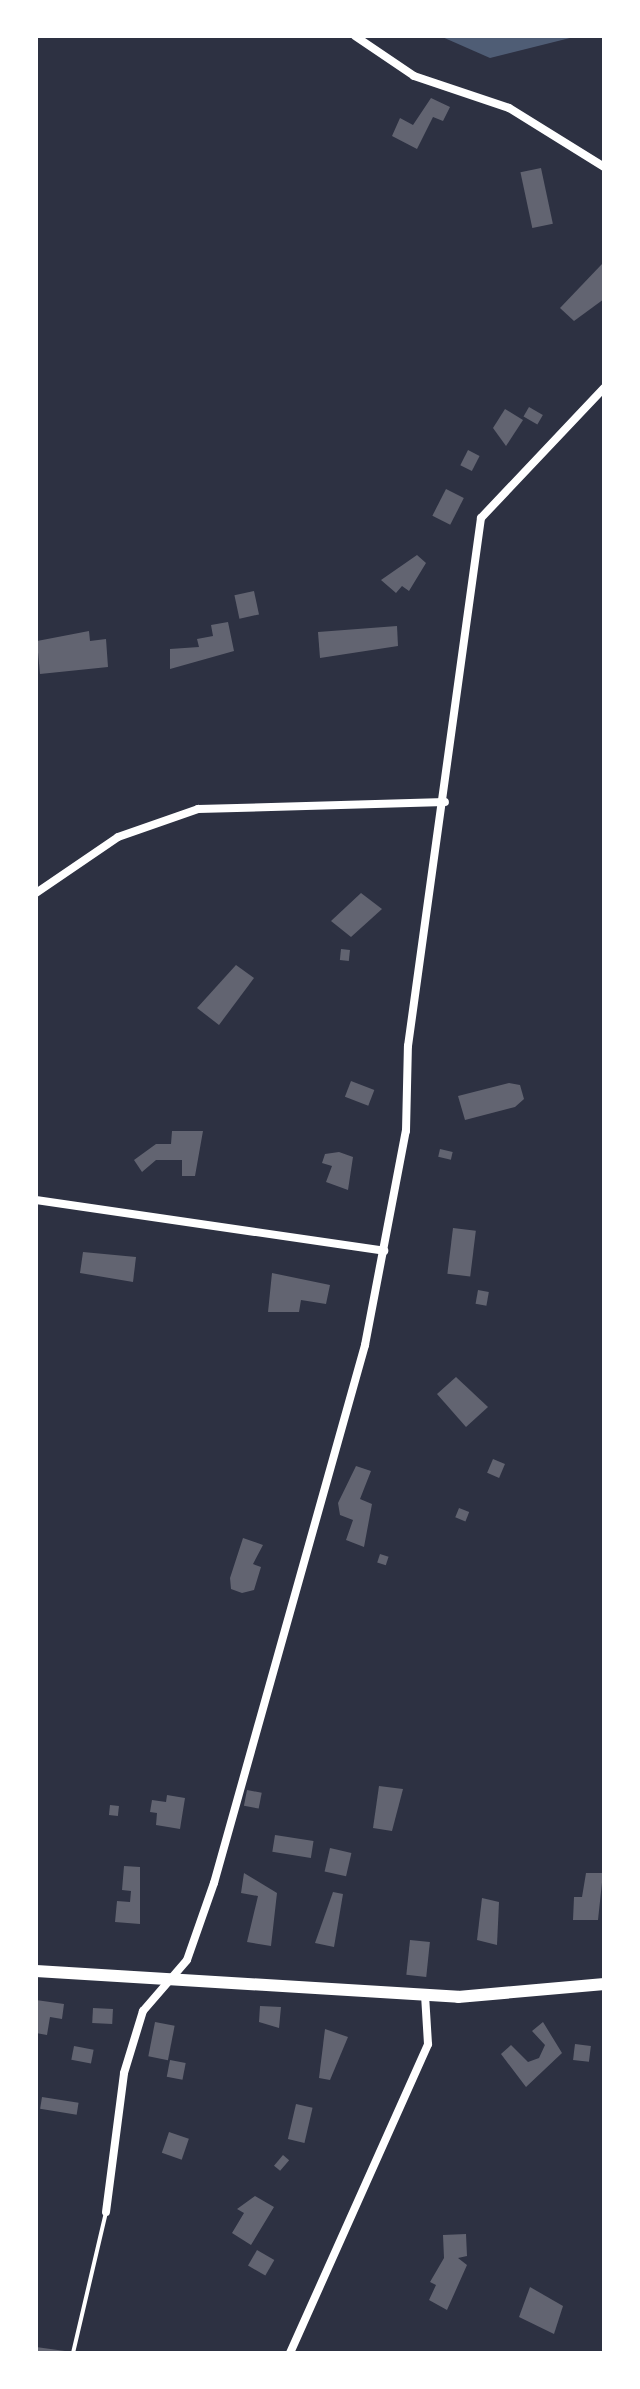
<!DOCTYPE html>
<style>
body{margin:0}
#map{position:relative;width:640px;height:2389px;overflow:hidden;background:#2d3142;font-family:Overpass,sans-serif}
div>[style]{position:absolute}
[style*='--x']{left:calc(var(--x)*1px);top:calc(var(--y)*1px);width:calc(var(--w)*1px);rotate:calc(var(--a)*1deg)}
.water>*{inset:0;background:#4f5d75}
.building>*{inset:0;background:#626471;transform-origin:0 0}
.service>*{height:4px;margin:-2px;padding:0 2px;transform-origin:2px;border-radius:2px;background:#fff}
.minor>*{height:8px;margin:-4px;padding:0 4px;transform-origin:4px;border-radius:4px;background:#fff}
.secondary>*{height:12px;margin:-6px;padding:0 6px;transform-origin:6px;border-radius:6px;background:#fff}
span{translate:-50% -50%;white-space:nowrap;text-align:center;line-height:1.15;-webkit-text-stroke:8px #fff;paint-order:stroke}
.frame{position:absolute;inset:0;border:38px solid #fff;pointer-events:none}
</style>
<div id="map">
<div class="water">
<div style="clip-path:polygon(440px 36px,578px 36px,490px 58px)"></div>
</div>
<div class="building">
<div style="clip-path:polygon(431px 98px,450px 107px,443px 121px,433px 117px,417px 149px,392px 136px,400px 118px,413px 125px)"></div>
<div style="left:541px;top:168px;width:57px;height:21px;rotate:78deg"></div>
<div style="clip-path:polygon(602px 264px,604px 299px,574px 321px,560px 308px)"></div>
<div style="left:529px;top:407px;width:16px;height:11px;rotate:30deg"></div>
<div style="clip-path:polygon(505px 409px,523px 420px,506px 446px,493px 428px)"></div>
<div style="left:468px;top:450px;width:13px;height:17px;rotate:27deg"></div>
<div style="left:446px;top:489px;width:20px;height:30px;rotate:27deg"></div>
<div style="clip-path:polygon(417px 555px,426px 563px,409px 591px,402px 586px,396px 593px,381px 580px)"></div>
<div style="left:254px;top:591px;width:24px;height:20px;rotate:78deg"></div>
<div style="clip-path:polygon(228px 622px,234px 651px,170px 669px,170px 649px,199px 647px,197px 639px,213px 636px,211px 625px)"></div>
<div style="clip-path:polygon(397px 626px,398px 646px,320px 658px,318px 632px)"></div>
<div style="clip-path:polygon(89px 631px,90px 641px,106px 639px,108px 667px,40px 674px,37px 641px)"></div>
<div style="clip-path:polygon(361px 893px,382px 909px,351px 937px,331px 921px)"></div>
<div style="left:341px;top:949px;width:9px;height:11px;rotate:6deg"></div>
<div style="clip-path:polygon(236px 965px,254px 978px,219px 1025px,197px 1008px)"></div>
<div style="left:351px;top:1081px;width:25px;height:17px;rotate:21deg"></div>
<div style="clip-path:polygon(509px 1083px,520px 1085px,524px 1099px,515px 1107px,465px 1120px,458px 1096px)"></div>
<div style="clip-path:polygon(172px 1131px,203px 1131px,195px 1176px,182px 1176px,182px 1160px,156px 1160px,142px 1172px,134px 1160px,156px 1144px,171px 1144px)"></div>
<div style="left:440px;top:1149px;width:13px;height:8px;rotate:13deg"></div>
<div style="clip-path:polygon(339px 1152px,353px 1157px,348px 1190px,326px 1182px,332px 1166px,322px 1163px,325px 1154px)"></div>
<div style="left:453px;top:1228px;width:23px;height:46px;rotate:7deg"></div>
<div style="clip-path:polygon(83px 1252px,136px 1257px,133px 1282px,80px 1273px)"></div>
<div style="clip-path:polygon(272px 1273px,330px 1285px,326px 1304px,301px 1300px,299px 1312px,268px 1312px)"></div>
<div style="left:478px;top:1290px;width:11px;height:14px;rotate:10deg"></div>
<div style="clip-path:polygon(456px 1377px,488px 1407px,466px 1427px,437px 1394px)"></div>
<div style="left:493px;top:1459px;width:13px;height:15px;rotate:23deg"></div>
<div style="clip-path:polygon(356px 1466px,371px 1471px,360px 1499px,372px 1504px,364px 1547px,346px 1540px,353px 1520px,340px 1515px,338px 1503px)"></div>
<div style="left:459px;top:1508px;width:11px;height:10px;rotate:22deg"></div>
<div style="clip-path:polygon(243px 1538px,263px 1545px,253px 1564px,261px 1567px,254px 1590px,242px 1593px,231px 1589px,230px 1578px)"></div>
<div style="left:380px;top:1554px;width:9px;height:9px;rotate:18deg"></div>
<div style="clip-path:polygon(379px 1786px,403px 1789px,392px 1831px,373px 1828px)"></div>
<div style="left:247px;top:1790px;width:15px;height:16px;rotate:11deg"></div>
<div style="clip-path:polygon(167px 1795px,185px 1798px,180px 1829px,156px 1825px,157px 1813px,150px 1812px,152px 1800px,166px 1802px)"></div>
<div style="left:110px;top:1805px;width:9px;height:10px;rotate:6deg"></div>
<div style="left:275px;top:1835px;width:39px;height:17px;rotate:9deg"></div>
<div style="left:330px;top:1848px;width:22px;height:24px;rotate:13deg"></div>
<div style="clip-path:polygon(124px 1866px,140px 1867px,140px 1924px,115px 1922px,117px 1901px,130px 1902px,131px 1891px,122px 1890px)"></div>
<div style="clip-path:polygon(244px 1873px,277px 1893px,271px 1946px,247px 1942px,258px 1896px,241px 1893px)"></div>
<div style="clip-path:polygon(586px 1873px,603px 1873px,598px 1920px,573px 1920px,574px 1897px,582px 1897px)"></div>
<div style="clip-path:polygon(333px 1892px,343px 1894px,334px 1947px,315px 1943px)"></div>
<div style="clip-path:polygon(482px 1898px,499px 1902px,497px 1945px,477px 1940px)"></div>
<div style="left:410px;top:1940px;width:20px;height:35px;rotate:6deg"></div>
<div style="clip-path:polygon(36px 2000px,64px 2004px,62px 2019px,50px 2017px,47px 2035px,36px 2033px)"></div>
<div style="clip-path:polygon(260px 2006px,281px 2007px,279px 2028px,259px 2022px)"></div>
<div style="left:93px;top:2008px;width:20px;height:15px;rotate:3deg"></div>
<div style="left:155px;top:2022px;width:20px;height:35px;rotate:11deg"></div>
<div style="clip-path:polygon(543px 2022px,562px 2053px,526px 2087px,501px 2054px,511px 2045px,528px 2062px,539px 2058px,545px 2045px,532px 2031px)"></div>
<div style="clip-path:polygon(325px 2029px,348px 2037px,330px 2080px,319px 2078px)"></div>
<div style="left:575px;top:2044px;width:16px;height:16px;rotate:7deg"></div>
<div style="left:74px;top:2046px;width:20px;height:14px;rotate:11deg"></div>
<div style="left:170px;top:2060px;width:16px;height:17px;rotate:11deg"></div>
<div style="left:42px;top:2097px;width:37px;height:12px;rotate:9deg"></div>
<div style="left:296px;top:2104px;width:17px;height:36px;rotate:13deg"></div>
<div style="left:169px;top:2132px;width:21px;height:22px;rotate:19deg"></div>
<div style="left:283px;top:2155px;width:8px;height:14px;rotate:40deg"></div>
<div style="clip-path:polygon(255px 2196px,274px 2207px,251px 2245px,232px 2233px,244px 2213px,237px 2209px)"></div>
<div style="clip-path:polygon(466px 2234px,467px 2256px,458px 2258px,467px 2265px,447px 2310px,429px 2300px,436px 2285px,430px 2282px,444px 2258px,443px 2235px)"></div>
<div style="left:257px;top:2250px;width:20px;height:18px;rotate:30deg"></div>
<div style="clip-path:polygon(530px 2287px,563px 2306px,554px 2334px,519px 2317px)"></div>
<div style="clip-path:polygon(36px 2347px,65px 2351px,65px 2353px,36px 2353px)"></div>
</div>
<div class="service">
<div style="--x:73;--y:2353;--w:145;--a:-76.8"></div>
</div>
<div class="minor">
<div style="--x:355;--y:36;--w:71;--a:34.1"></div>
<div style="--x:414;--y:76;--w:100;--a:18.6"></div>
<div style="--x:509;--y:108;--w:112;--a:31.8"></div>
<div style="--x:36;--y:893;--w:99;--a:-34.3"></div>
<div style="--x:118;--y:837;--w:85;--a:-19.3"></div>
<div style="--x:198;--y:809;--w:247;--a:-1.6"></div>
<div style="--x:36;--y:1200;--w:352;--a:8.3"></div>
<div style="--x:106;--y:2212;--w:140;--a:-82.6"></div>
<div style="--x:124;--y:2073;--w:65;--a:-73"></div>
<div style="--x:143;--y:2011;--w:67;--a:-49.2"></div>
<div style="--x:187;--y:1960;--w:82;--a:-70.7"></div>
<div style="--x:214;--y:1883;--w:559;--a:-74.32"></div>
<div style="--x:365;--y:1345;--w:218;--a:-79.2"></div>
<div style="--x:406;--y:1131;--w:85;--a:-88.7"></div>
<div style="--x:408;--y:1046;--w:533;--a:-82.13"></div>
<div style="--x:481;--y:518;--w:179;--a:-46.6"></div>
<div style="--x:290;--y:2353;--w:338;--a:-65.9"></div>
<div style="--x:428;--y:2044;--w:49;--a:-93.5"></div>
</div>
<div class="secondary">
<div style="--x:36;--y:1971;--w:423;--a:3.5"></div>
<div style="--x:458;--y:1997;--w:147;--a:-5.1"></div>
</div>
<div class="frame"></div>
</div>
